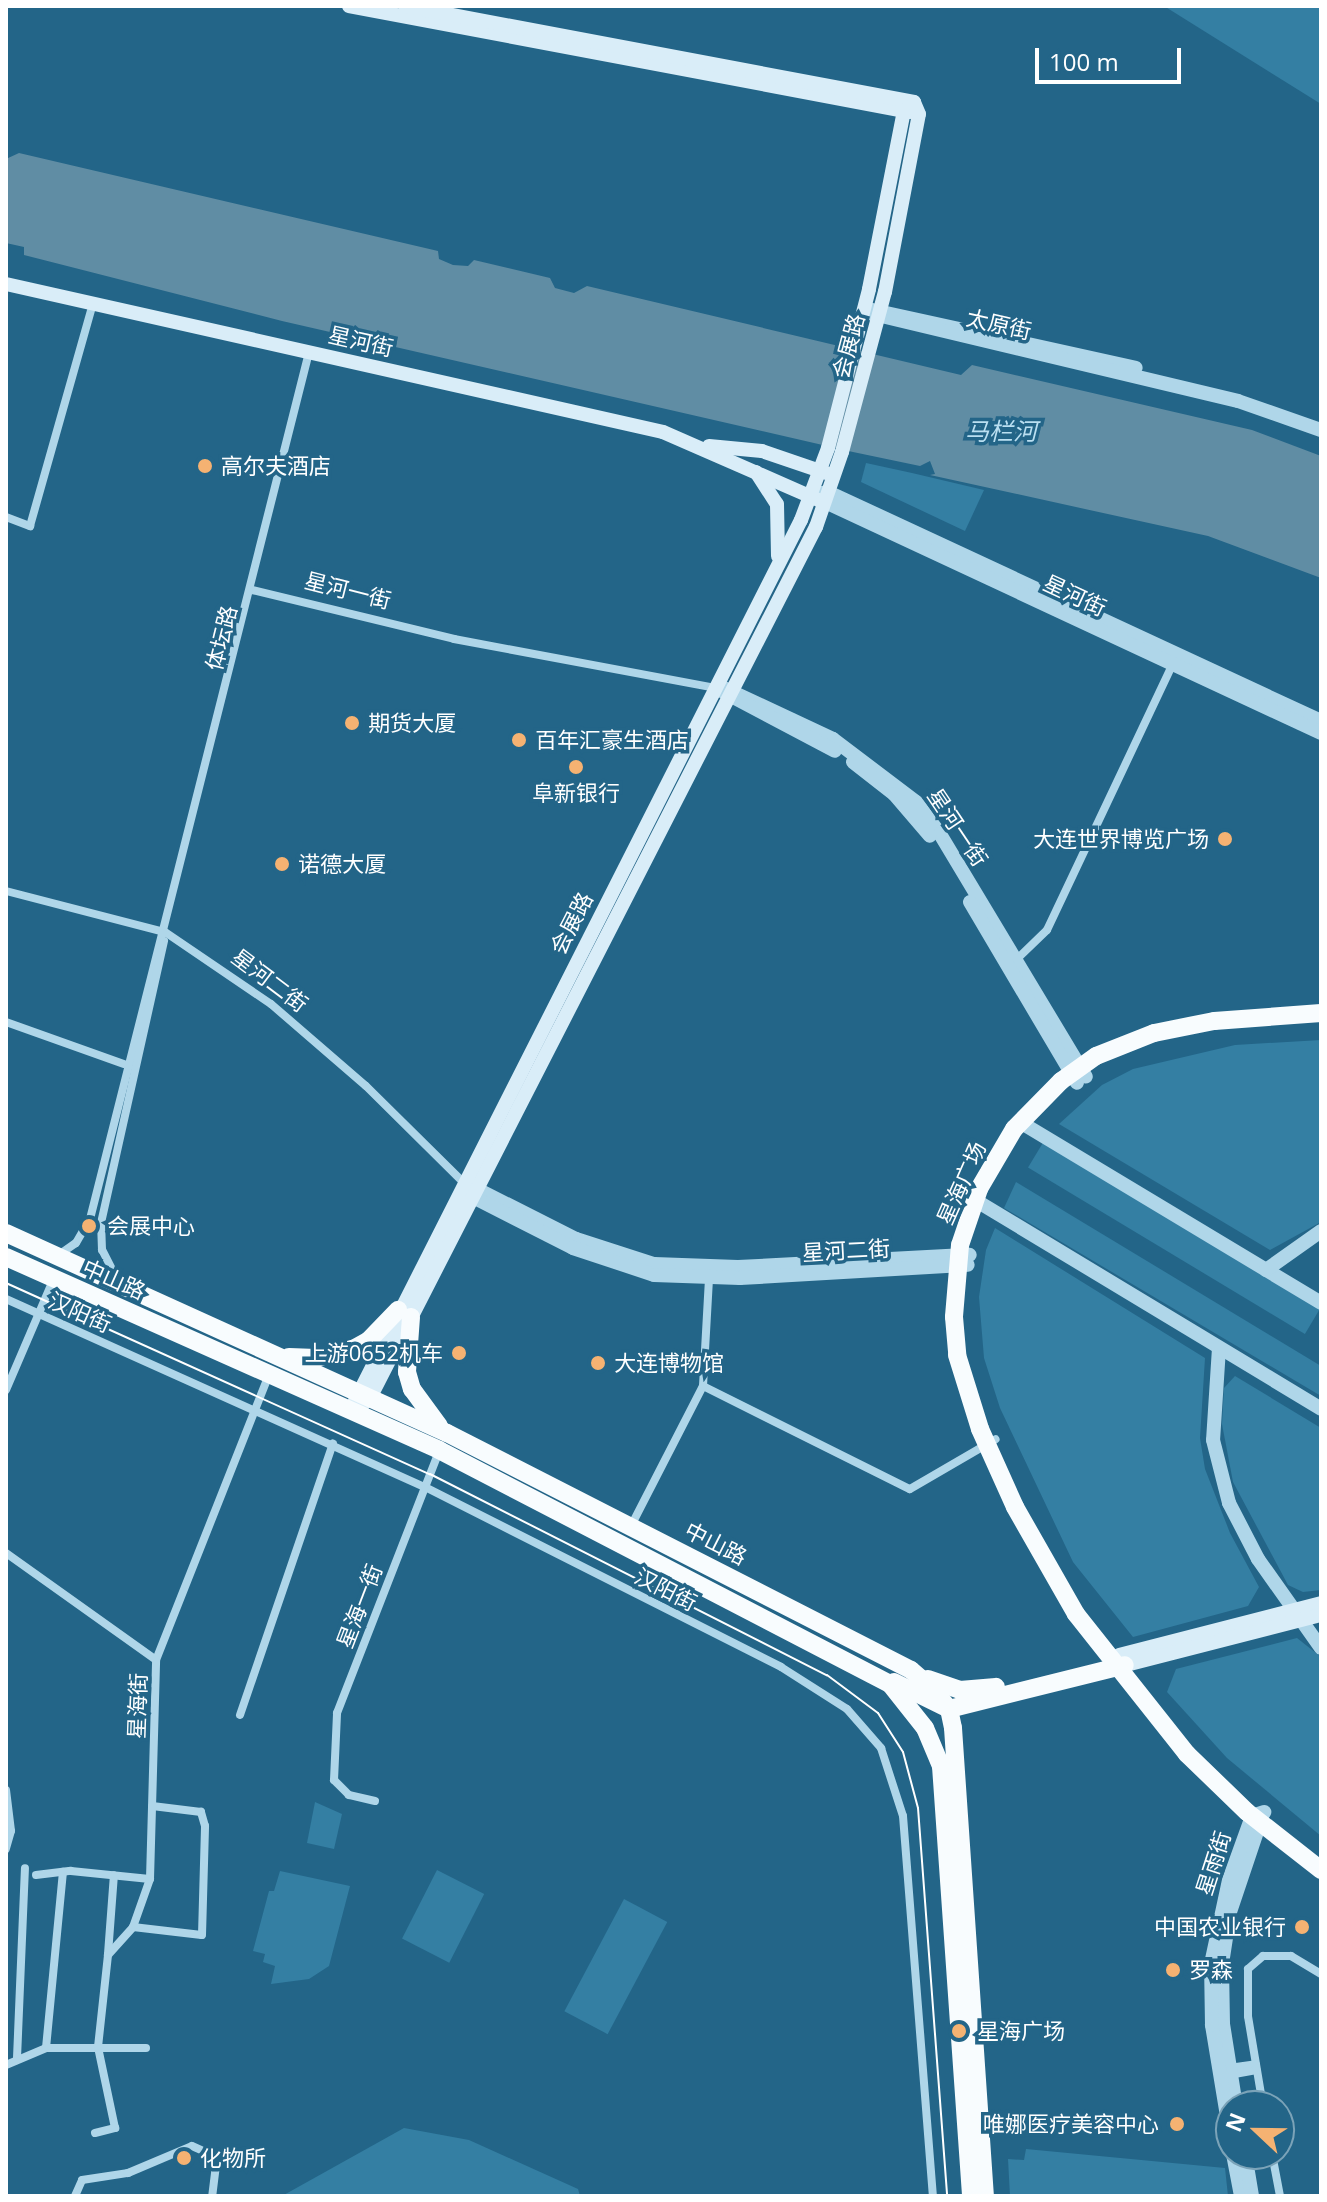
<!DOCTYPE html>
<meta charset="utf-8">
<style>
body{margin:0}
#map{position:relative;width:1327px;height:2202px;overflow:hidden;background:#236588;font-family:"Open Sans","Noto Sans SC",sans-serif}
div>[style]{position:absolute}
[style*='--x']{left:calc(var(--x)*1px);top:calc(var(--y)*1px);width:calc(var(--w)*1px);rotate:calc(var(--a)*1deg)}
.green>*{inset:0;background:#347fa3;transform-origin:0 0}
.water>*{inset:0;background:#608da4}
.minor>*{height:8px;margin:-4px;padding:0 4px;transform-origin:4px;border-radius:4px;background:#afd6e9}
.tertiary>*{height:14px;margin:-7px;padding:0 7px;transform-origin:7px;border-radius:7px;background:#afd6e9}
.secondary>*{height:14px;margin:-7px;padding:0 7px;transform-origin:7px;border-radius:7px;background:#d9edf8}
.trunk>*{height:18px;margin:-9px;padding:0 9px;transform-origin:9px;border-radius:9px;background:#f8fcfe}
.tram>*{height:2px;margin:-1px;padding:0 1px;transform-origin:1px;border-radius:1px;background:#fff}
.dots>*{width:22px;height:22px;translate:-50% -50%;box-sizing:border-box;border:4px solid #236588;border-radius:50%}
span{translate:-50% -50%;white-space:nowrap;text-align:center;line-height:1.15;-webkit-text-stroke:7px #236588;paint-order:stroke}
.street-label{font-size:22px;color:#fff}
.poi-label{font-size:22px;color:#fff}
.left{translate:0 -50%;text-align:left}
.right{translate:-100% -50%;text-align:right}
.water-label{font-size:24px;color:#badff1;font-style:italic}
.frame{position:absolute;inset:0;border:8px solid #fff;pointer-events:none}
.north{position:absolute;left:1215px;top:2090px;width:80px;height:80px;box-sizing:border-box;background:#236588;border:2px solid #7ba3b8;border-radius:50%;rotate:292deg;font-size:22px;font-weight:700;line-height:32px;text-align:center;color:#fff}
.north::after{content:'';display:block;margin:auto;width:28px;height:36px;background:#f5b272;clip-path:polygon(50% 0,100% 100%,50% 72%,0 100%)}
.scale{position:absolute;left:1035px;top:48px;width:146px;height:36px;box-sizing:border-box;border:4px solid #fff;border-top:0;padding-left:10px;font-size:24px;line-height:28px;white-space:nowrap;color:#fff;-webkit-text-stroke:6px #236588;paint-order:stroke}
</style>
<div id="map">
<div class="green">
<div style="clip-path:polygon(1164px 6px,1321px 6px,1321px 104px,1236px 51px)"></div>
<div style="clip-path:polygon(866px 463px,912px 473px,984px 490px,965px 531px,861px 482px)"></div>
<div style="clip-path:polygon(1321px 1040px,1321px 1222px,1270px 1250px,1059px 1124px,1102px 1085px,1133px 1069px,1235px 1045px)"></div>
<div style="left:1044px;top:1141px;width:323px;height:31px;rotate:31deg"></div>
<div style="clip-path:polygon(1016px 1182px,1321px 1366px,1321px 1396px,1004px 1208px)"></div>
<div style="clip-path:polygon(995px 1228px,1205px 1358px,1200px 1438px,1205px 1469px,1230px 1533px,1259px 1587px,1248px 1606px,1133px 1637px,1073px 1562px,1000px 1408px,984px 1358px,979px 1297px,986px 1250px)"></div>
<div style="clip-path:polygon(1235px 1376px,1321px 1428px,1321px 1590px,1303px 1592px,1288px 1585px,1233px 1482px,1222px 1424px,1224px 1388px)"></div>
<div style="clip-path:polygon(1297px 1638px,1321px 1657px,1321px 1836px,1227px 1758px,1167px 1692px,1176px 1669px)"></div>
<div style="clip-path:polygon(315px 1802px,342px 1814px,334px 1849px,307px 1843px)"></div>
<div style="left:437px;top:1870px;width:53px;height:77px;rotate:27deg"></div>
<div style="clip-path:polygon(280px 1871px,350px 1886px,329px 1966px,309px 1979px,271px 1984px,275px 1966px,263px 1962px,265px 1954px,253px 1951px,269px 1891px,274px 1891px)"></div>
<div style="left:624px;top:1899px;width:49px;height:127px;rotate:28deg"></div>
<div style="clip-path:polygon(404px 2128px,469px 2140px,578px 2189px,580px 2196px,282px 2196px)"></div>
<div style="clip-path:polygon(1026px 2149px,1225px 2168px,1228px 2196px,1010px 2196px,1008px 2159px,1024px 2160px)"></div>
</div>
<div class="water">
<div style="clip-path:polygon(19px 153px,438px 251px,439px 259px,453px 265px,468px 266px,474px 260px,550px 278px,555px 288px,574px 293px,587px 286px,961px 375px,972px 365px,1252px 430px,1321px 456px,1321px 578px,1208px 536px,930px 475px,935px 474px,930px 461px,920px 466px,853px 452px,282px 321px,24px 255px,24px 247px,6px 243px,6px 159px)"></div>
</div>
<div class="minor">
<div style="--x:6;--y:517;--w:26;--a:21"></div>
<div style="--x:30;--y:526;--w:232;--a:-74.2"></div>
<div style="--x:252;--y:590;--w:208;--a:13.6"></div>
<div style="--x:454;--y:639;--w:267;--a:10.6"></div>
<div style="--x:6;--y:891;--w:164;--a:14.5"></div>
<div style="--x:165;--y:932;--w:128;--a:34.2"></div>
<div style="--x:271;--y:1004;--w:125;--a:40.8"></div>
<div style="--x:366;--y:1086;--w:136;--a:44.7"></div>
<div style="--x:1016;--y:960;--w:43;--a:-44.1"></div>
<div style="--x:1047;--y:930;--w:295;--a:-64.7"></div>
<div style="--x:6;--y:1022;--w:125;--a:19.6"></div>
<div style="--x:60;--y:1254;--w:19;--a:-35"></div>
<div style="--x:76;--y:1243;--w:28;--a:-60"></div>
<div style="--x:90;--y:1219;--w:894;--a:-75.82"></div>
<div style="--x:117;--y:1279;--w:33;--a:-117"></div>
<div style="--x:102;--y:1250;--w:27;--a:-92"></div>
<div style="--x:101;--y:1223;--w:289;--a:-77.4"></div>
<div style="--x:6;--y:1299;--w:459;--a:24.2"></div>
<div style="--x:425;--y:1487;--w:399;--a:26.8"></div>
<div style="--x:781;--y:1667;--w:78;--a:32.5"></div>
<div style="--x:847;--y:1709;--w:52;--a:48.9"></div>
<div style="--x:881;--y:1748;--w:71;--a:72.1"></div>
<div style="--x:903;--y:1816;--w:381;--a:85.5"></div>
<div style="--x:703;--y:1386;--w:231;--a:26.5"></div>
<div style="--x:910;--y:1489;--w:99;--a:-30.2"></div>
<div style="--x:6;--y:1390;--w:122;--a:-66.8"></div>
<div style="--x:631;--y:1526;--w:157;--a:-62.8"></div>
<div style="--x:703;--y:1386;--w:107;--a:-86.8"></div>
<div style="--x:6;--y:1553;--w:184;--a:35.5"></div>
<div style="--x:240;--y:1715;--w:287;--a:-71.1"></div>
<div style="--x:6;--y:1790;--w:41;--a:83"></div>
<div style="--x:11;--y:1831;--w:19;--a:106"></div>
<div style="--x:375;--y:1801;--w:27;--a:-167"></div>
<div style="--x:349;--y:1795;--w:21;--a:-135"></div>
<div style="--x:334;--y:1780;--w:67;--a:-87.4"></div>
<div style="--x:337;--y:1713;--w:281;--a:-68.7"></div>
<div style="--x:36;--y:1875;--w:35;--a:-7"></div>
<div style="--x:71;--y:1871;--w:79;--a:5.8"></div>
<div style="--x:133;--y:1927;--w:69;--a:6.6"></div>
<div style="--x:202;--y:1935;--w:109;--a:-88.4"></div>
<div style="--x:205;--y:1826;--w:15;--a:-106"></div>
<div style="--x:201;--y:1812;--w:49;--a:-173"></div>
<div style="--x:108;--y:1954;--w:79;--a:-85.7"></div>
<div style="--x:46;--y:2048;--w:177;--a:-84.5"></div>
<div style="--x:17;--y:2058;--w:190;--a:-87.6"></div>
<div style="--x:6;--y:2065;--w:43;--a:-23"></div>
<div style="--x:46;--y:2048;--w:100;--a:0"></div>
<div style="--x:1229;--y:2068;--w:27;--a:-8"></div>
<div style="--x:1229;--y:2075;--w:28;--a:-10"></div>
<div style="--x:1263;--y:2106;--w:91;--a:-99.5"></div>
<div style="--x:1248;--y:2016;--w:47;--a:-90"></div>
<div style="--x:1248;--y:1969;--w:20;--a:-41"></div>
<div style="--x:1263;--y:1956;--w:28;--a:0"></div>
<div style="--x:1291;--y:1956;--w:35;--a:31"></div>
<div style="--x:95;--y:2133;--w:21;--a:-14"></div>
<div style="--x:115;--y:2128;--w:83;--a:-101.9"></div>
<div style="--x:98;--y:2047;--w:93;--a:-83.8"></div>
<div style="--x:108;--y:1955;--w:38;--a:-48"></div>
<div style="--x:133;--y:1927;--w:51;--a:-70.5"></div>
<div style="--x:150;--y:1879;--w:219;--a:-88.4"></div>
<div style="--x:156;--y:1660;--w:307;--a:-68.4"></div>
<div style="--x:1272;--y:2154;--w:43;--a:79.2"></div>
<div style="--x:75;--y:2196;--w:17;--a:-66"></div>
<div style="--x:82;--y:2180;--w:47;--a:-8.7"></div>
<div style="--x:128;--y:2173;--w:69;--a:-22.9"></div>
<div style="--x:192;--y:2146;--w:17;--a:24"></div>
<div style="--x:208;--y:2153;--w:14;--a:56"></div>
<div style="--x:216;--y:2165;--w:31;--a:97"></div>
</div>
<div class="tertiary">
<div style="--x:868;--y:309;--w:274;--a:12.4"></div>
<div style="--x:869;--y:313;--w:379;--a:13.4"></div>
<div style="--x:1238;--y:401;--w:88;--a:19.3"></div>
<div style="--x:816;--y:494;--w:12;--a:-9"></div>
<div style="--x:828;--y:492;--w:544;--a:24.92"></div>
<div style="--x:825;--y:502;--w:547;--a:24.97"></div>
<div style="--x:724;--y:688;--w:120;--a:25.1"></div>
<div style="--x:833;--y:739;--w:104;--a:37.2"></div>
<div style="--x:916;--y:802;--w:40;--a:53"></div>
<div style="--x:940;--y:834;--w:283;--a:59"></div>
<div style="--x:720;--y:690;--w:130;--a:27.9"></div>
<div style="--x:853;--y:762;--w:52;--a:38"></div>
<div style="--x:894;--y:794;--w:55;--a:49.4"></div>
<div style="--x:970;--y:902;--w:210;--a:59.4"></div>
<div style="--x:1020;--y:1122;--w:351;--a:31"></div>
<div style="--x:467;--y:1184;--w:122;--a:26.8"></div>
<div style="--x:576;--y:1239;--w:82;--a:17.8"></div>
<div style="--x:654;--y:1264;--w:84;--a:2"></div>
<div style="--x:738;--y:1267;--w:232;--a:-3"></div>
<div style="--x:467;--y:1188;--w:11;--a:56"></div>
<div style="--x:473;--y:1197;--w:112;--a:27"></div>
<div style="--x:573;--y:1248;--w:85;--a:18.4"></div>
<div style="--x:654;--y:1275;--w:86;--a:2"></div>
<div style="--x:740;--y:1278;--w:228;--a:-3.3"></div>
<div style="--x:975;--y:1200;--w:404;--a:31.1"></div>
<div style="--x:1266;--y:1270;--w:67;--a:-35.3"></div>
<div style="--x:1219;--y:1348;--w:92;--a:93.7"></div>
<div style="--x:1213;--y:1440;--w:65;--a:75.7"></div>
<div style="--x:1229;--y:1503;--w:63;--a:62.6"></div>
<div style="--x:1258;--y:1559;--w:109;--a:54.7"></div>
<div style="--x:1236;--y:2106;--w:83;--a:-99"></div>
<div style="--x:1223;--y:2024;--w:60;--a:-91"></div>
<div style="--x:1222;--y:1964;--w:53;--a:-81.3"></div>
<div style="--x:1230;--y:1912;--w:103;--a:-71.4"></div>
<div style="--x:1231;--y:2140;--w:117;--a:-99.4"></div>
<div style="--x:1212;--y:2025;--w:61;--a:-90.9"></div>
<div style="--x:1211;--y:1964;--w:86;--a:-77.9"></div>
<div style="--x:1229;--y:1880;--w:68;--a:-70.2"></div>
<div style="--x:1252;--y:1816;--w:13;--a:-18"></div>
<div style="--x:1233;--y:2154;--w:43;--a:79.2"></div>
<div style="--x:1245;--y:2154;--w:43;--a:80.5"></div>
</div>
<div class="secondary">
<div style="--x:349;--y:6;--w:571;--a:10.7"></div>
<div style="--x:405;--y:6;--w:518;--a:10.68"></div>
<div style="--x:6;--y:284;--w:673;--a:12.69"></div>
<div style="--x:663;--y:432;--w:170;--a:23.6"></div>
<div style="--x:709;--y:446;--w:53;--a:5.4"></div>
<div style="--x:762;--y:451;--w:71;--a:18.9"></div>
<div style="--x:756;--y:472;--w:38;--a:57"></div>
<div style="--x:777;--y:504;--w:52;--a:88.9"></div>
<div style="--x:355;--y:1401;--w:987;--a:-63.15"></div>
<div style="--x:801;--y:520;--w:77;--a:-69.4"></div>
<div style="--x:828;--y:448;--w:164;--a:-75.5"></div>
<div style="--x:869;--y:289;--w:181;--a:-78.9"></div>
<div style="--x:904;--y:111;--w:13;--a:-42"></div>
<div style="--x:354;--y:1412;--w:21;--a:-41"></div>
<div style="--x:370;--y:1398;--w:979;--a:-62.89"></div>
<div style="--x:816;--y:527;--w:79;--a:-70.9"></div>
<div style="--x:842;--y:452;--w:166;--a:-75"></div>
<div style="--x:885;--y:292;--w:181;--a:-79.2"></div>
<div style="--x:919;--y:114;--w:13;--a:-113"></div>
<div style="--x:1119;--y:1655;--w:209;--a:-14.4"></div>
<div style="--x:1126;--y:1665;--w:201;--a:-14.4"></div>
</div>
<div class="trunk">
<div style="--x:1321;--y:1013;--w:107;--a:175.7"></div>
<div style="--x:1214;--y:1021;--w:61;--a:168.7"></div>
<div style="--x:1154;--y:1033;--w:62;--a:158.4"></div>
<div style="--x:1096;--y:1056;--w:43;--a:144.5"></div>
<div style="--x:1061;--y:1081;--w:67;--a:134.4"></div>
<div style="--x:1014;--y:1129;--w:69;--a:120.3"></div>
<div style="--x:979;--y:1189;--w:59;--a:108.7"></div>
<div style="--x:960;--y:1245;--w:72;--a:94.8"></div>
<div style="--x:954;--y:1317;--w:38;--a:85"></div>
<div style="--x:957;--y:1355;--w:77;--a:72.7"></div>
<div style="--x:980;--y:1429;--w:85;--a:65.8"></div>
<div style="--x:1015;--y:1507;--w:123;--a:60.3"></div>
<div style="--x:1076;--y:1614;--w:179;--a:51.6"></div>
<div style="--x:1187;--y:1754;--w:83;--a:44"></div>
<div style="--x:1247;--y:1812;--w:94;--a:38.1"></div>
<div style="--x:6;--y:1233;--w:484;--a:24.4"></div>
<div style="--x:447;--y:1433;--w:521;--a:27.06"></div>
<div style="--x:911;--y:1670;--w:28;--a:41"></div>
<div style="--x:932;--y:1688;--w:27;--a:51"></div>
<div style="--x:949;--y:1709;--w:19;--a:78"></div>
<div style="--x:953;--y:1728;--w:469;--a:86.1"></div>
<div style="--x:6;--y:1257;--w:474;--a:24"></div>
<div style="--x:439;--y:1450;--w:508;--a:27.42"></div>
<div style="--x:890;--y:1684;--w:56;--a:51.5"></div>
<div style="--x:925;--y:1728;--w:41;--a:67.2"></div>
<div style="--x:941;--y:1766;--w:431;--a:86"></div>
<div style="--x:411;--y:1317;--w:55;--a:94.2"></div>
<div style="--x:407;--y:1372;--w:18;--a:74"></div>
<div style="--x:412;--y:1389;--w:46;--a:53.9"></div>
<div style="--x:289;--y:1357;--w:27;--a:2"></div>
<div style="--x:316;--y:1358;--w:38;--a:-14"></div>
<div style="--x:353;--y:1349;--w:18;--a:-29"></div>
<div style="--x:369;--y:1340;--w:42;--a:-46"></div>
<div style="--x:928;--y:1679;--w:34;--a:19"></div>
<div style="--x:960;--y:1690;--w:36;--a:-5"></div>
<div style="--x:894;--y:1682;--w:61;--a:26.1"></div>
<div style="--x:949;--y:1709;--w:181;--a:-14"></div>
</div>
<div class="tram">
<div style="--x:6;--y:1283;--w:465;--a:24.3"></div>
<div style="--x:430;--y:1474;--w:445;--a:26.9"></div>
<div style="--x:827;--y:1675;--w:64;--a:36.7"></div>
<div style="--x:878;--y:1713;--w:46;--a:57.3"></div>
<div style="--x:903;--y:1752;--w:58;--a:75"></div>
<div style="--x:918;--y:1808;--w:389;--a:85.7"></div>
</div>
<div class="dots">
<div style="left:205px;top:466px;background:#f5b272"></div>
<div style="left:352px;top:723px;background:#f5b272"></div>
<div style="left:519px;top:740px;background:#f5b272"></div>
<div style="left:576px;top:767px;background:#f5b272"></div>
<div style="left:1225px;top:839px;background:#f5b272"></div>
<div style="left:282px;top:864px;background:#f5b272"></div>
<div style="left:89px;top:1226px;background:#f5b272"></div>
<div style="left:459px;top:1353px;background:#f5b272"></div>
<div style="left:598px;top:1363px;background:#f5b272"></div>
<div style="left:1302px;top:1927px;background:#f5b272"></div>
<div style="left:1173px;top:1970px;background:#f5b272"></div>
<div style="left:959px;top:2031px;background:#f5b272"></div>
<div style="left:1177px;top:2124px;background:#f5b272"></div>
<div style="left:184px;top:2158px;background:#f5b272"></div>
</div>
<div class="street-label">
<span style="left:999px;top:324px;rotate:13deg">太原街</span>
<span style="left:361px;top:341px;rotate:13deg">星河街</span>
<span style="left:848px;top:346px;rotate:-75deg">会展路</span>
<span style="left:348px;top:590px;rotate:14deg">星河一街</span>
<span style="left:1075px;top:595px;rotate:25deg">星河街</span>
<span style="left:221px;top:638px;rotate:-76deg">体坛路</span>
<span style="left:958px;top:827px;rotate:56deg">星河一街</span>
<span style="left:571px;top:923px;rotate:-63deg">会展路</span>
<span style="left:270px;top:980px;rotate:37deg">星河二街</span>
<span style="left:961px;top:1183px;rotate:-66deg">星海广场</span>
<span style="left:846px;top:1250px;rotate:-3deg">星河二街</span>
<span style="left:114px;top:1279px;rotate:24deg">中山路</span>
<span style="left:80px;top:1312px;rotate:24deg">汉阳街</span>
<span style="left:716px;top:1543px;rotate:27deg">中山路</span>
<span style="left:666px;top:1589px;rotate:27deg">汉阳街</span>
<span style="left:359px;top:1606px;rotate:-69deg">星海一街</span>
<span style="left:137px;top:1706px;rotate:-88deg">星海街</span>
<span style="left:1213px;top:1863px;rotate:-72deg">星雨街</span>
</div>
<div class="poi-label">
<span class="left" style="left:221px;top:466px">高尔夫酒店</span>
<span class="left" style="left:368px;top:723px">期货大厦</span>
<span class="left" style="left:535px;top:740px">百年汇豪生酒店</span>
<span style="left:576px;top:793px">阜新银行</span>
<span class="right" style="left:1209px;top:839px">大连世界博览广场</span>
<span class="left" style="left:298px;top:864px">诺德大厦</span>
<span class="left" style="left:107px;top:1226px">会展中心</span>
<span class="right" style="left:443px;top:1353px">上游0652机车</span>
<span class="left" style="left:614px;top:1363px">大连博物馆</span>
<span class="right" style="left:1286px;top:1927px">中国农业银行</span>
<span class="left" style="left:1189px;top:1970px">罗森</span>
<span class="left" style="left:977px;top:2031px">星海广场</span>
<span class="right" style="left:1159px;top:2124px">唯娜医疗美容中心</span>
<span class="left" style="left:200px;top:2158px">化物所</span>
</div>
<div class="water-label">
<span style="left:1001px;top:431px">马栏河</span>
</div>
<div class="frame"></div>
<div class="north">N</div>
<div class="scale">100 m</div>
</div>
